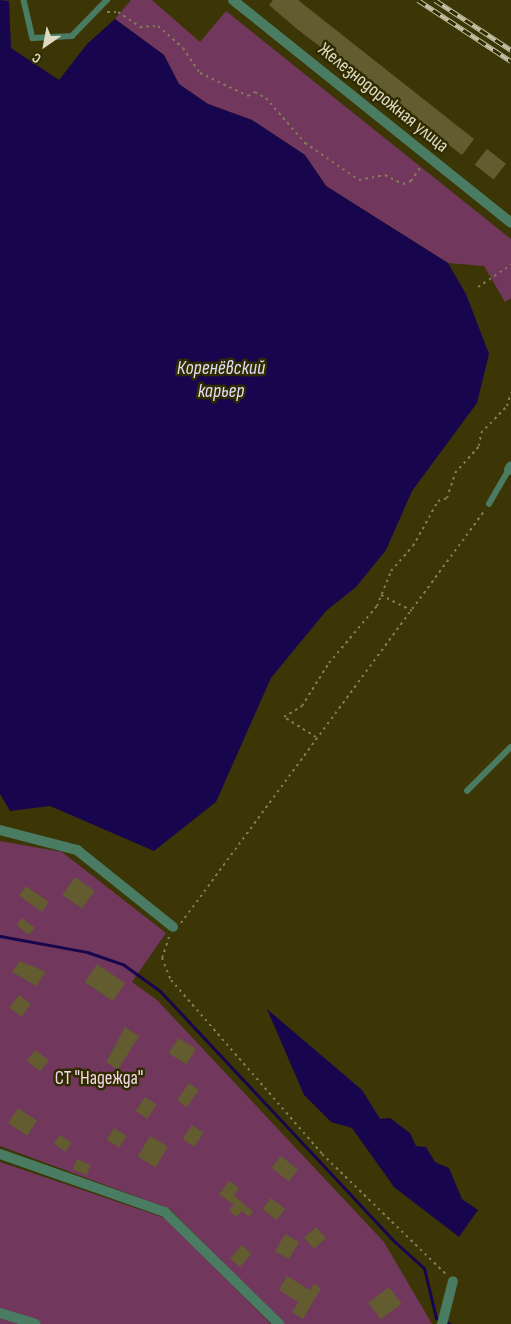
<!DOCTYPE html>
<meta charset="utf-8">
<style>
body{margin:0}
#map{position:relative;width:511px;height:1324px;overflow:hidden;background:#3c3606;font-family:"Sofia Sans Condensed",sans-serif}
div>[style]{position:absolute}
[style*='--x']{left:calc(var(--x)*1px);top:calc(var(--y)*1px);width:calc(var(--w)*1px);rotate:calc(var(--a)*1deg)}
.green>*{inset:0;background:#71375d}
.water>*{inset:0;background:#17064d}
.stream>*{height:3px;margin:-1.5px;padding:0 1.5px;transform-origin:1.5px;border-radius:1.5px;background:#17064d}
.building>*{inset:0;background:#625c30;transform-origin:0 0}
.path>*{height:2px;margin-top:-1px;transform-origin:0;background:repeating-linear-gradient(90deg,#827d58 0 2.5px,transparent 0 6.5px)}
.lane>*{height:5.5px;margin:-2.75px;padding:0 2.75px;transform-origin:2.75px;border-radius:2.75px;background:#4a7c63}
.street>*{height:10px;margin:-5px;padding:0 5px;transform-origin:5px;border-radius:5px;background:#4a7c63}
.rail>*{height:5px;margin-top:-2.5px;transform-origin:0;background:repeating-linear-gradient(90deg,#312b00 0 9px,#c4c1a6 0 18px);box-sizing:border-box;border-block:1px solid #c4c1a6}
span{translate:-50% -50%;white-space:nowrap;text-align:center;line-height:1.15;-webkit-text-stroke:5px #312b00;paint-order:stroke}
.street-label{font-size:19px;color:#dddac3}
.park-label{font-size:19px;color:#f3d9e8}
.water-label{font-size:20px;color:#dddff9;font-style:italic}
.north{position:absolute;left:20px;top:20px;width:50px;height:50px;-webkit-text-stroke:4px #312b00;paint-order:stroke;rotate:213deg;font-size:14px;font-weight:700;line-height:20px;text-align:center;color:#dddac3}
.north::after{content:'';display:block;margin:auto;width:18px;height:22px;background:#dddac3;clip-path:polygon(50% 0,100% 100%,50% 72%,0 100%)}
</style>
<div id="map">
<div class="green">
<div style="clip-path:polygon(131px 0,152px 0,200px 42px,226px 11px,511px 239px,511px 298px,505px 302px,484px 266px,448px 263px,326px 186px,305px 155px,252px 120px,208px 104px,179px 84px,164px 55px,115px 19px)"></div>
<div style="clip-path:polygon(0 841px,62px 852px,166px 933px,132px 982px,157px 1000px,384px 1242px,432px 1324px,284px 1324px,170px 1209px,0 1146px)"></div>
<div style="clip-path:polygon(0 1162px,165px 1218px,271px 1324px,0 1324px)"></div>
</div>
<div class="water">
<div style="clip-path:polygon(0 0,9px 1px,11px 48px,59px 80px,87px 44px,115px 19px,164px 55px,179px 84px,208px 104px,252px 120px,305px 155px,326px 186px,448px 263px,466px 294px,489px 354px,477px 403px,412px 491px,386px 550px,356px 587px,326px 611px,271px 678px,216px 802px,154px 851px,50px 806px,10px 811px,0 794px)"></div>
<div style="clip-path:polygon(267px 1009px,362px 1090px,380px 1119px,390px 1118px,410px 1133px,416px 1146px,426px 1147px,435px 1162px,449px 1168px,462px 1199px,478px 1210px,459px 1237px,394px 1187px,352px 1128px,331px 1122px,304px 1095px)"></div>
</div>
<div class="stream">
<div style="--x:0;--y:936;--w:88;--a:10.4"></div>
<div style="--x:87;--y:952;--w:39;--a:19"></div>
<div style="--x:124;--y:965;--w:44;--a:35.8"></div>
<div style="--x:160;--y:991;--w:344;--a:46.9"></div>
<div style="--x:395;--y:1242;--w:39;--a:42"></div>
<div style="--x:424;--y:1268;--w:51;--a:76.5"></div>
<div style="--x:436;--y:1318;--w:15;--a:23"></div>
</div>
<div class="building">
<div style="clip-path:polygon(273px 0,298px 0,474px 139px,462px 155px,297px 29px,269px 5px)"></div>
<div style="left:487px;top:149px;width:24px;height:20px;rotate:38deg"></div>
<div style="left:75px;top:877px;width:24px;height:22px;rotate:35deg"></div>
<div style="left:26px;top:886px;width:28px;height:12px;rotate:35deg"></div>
<div style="left:22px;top:918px;width:16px;height:9px;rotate:38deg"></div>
<div style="clip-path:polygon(20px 961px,46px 972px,36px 986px,12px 972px)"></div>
<div style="left:97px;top:964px;width:34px;height:22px;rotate:34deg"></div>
<div style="left:19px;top:995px;width:15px;height:16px;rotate:37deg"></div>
<div style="clip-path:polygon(125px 1027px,139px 1036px,118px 1070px,106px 1062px)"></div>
<div style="left:178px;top:1038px;width:21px;height:18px;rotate:31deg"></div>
<div style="left:35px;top:1050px;width:17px;height:14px;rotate:36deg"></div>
<div style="left:189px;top:1083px;width:12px;height:21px;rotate:35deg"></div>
<div style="left:145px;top:1097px;width:14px;height:17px;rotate:34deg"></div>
<div style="left:18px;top:1108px;width:23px;height:18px;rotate:34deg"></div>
<div style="left:192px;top:1125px;width:14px;height:17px;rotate:34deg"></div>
<div style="left:114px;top:1128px;width:15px;height:14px;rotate:32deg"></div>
<div style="left:60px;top:1135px;width:14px;height:11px;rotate:34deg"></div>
<div style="left:150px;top:1136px;width:21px;height:24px;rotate:31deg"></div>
<div style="left:281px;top:1156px;width:22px;height:15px;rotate:39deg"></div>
<div style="left:77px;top:1159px;width:15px;height:11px;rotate:23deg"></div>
<div style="clip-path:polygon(229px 1181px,239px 1188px,234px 1195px,253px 1212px,249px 1217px,242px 1211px,236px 1217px,229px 1210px,234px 1205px,219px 1194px)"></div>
<div style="left:271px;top:1198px;width:18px;height:14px;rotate:38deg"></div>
<div style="left:316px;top:1227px;width:15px;height:16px;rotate:48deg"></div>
<div style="left:285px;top:1234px;width:16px;height:20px;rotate:30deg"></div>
<div style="left:242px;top:1245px;width:13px;height:18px;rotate:42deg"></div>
<div style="clip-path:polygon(287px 1276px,310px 1290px,314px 1284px,321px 1288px,303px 1319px,292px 1312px,298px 1302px,279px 1290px)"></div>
<div style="left:389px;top:1287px;width:21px;height:26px;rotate:53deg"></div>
</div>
<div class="path">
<div style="--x:107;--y:12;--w:11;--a:0"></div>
<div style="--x:118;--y:12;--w:27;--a:34"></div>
<div style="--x:140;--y:27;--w:18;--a:-3"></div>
<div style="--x:158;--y:26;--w:33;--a:41"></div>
<div style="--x:183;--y:48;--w:30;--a:56"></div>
<div style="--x:200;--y:73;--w:53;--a:25.6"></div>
<div style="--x:248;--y:96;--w:8;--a:-30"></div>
<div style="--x:255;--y:92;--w:13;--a:29"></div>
<div style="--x:266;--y:98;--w:60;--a:49.1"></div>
<div style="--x:305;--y:143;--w:65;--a:34.4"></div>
<div style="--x:359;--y:180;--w:26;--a:-11"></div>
<div style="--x:385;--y:175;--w:20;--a:27"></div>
<div style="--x:403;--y:184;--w:9;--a:-21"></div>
<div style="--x:411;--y:181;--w:19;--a:-55"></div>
<div style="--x:478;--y:287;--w:40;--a:-34"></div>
<div style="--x:381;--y:595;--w:35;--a:27"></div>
<div style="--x:316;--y:737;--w:38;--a:-148"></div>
<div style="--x:284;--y:717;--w:21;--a:-31"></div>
<div style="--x:302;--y:706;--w:51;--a:-57.9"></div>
<div style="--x:329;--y:663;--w:75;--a:-49.9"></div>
<div style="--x:377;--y:606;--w:38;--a:-68"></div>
<div style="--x:391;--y:571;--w:33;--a:-49"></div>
<div style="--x:413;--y:546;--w:51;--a:-60.9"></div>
<div style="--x:438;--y:501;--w:9;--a:-18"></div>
<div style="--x:447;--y:498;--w:26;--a:-72"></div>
<div style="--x:455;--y:473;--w:36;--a:-48"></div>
<div style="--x:479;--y:446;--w:13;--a:-81"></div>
<div style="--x:481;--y:433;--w:37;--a:-46"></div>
<div style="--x:507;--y:406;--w:14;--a:-73"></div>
<div style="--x:181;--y:923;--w:513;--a:-53.64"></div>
<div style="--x:169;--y:937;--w:22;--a:108"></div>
<div style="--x:162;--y:958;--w:24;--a:68"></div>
<div style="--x:171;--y:980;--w:230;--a:49"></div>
<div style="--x:322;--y:1154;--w:174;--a:44.1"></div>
</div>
<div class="lane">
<div style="--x:24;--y:0;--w:39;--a:77"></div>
<div style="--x:33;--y:38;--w:39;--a:-3"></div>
<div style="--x:72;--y:36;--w:50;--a:-45.8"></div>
<div style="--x:489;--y:504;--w:39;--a:-60"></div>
<div style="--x:467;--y:791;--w:62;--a:-45"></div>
</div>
<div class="street">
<div style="--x:233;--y:0;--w:356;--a:38.7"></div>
<div style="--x:509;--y:470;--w:4;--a:-63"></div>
<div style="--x:0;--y:830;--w:80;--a:14.6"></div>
<div style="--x:77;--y:850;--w:123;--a:38.7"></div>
<div style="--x:0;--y:1154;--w:175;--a:19.4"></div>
<div style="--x:165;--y:1212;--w:160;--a:44.5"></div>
<div style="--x:0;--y:1313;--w:37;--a:17"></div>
<div style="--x:442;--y:1324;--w:44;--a:-75.7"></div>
</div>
<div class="rail">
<div style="--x:418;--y:0;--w:111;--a:33.3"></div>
<div style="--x:435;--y:0;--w:91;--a:33.3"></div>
</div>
<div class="street-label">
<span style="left:383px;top:98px;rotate:39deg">Железнодорожная улица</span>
</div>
<div class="park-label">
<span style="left:99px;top:1079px">СТ "Надежда"</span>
</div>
<div class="water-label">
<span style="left:221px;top:380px">Коренёвский<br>карьер</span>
</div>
<div class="north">С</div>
</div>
